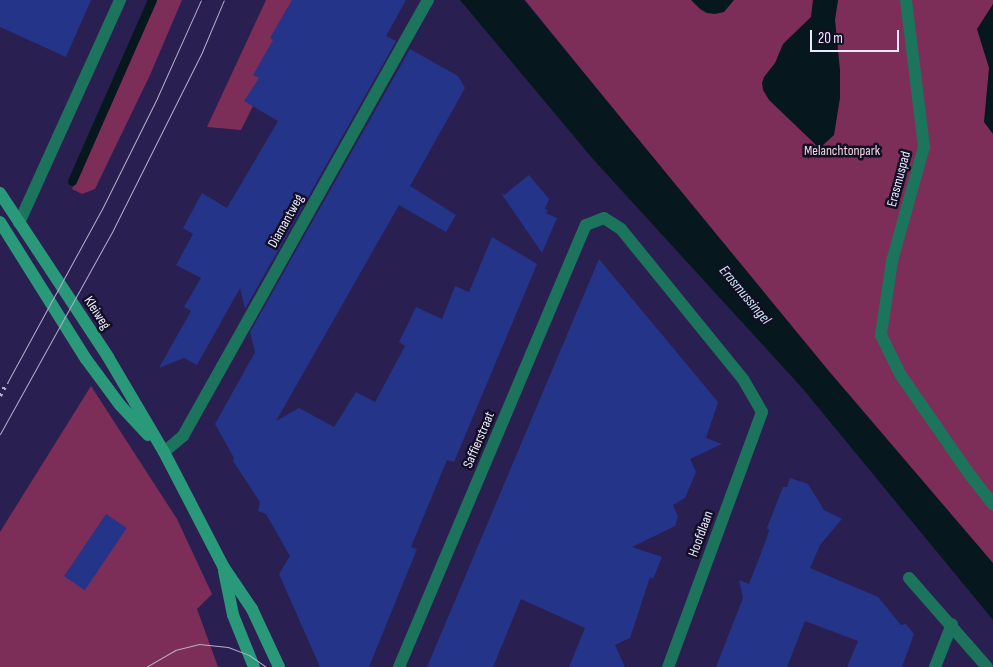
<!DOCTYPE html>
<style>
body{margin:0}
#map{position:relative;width:993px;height:667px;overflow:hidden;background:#2a1f51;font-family:"Sofia Sans Condensed",sans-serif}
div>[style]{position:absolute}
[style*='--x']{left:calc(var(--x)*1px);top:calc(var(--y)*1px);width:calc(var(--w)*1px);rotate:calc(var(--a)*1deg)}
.green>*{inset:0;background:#7c2e58}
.water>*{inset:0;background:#06171e}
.stream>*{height:9px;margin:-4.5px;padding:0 4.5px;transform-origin:4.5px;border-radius:4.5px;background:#06171e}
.building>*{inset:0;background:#243488;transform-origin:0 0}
.lane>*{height:12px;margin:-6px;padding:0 6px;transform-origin:6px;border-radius:6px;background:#1c745c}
.street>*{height:12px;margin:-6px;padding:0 6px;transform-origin:6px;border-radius:6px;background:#1c745c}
.secondary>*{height:12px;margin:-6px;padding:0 6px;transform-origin:6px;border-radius:6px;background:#2a997a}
.tram>*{height:1px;margin:-0.5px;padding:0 0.5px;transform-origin:0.5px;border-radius:0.5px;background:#b4b0cc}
.rail>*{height:4px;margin-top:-2px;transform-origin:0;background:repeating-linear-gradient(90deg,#b4b0cc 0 2.5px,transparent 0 7.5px)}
span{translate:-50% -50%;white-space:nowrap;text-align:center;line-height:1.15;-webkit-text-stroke:5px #120e24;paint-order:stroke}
.park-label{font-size:14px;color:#f1d6e1}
.street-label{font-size:14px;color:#ebe9fd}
.water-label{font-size:15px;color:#cde8f6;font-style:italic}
.scale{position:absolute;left:810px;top:30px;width:89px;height:22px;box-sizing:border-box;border:2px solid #ebe9fd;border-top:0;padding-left:6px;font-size:15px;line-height:18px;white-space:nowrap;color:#ebe9fd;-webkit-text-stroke:4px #120e24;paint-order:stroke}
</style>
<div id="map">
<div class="green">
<div style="clip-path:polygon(157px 0,182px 0,150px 75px,95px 189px,82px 194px,72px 189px)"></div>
<div style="clip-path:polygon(266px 0,306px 0,241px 130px,207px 127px)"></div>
<div style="clip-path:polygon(525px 0,993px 0,993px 577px)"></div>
<div style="clip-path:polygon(91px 386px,177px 519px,212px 594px,197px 609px,218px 667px,0 667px,0 532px)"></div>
</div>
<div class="water">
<div style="clip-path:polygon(460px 0,524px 0,828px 370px,993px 563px,993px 620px,803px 389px,592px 158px)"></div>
<div style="clip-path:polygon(691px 0,734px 0,724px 12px,715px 14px,707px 13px,700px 9px)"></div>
<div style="clip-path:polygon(813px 0,838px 0,835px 20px,840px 70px,840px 98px,834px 135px,822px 146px,816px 145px,769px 100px,763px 90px,762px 83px,764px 77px,775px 63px,783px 44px,811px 17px)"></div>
<div style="clip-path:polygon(993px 4px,993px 134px,984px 122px,989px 68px,977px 29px)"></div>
</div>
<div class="stream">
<div style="--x:72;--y:181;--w:198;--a:-66.2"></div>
</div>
<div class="building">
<div style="clip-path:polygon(0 0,91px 0,66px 57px,0 27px)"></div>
<div style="clip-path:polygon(292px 0,406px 0,386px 36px,396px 41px,245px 309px,240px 288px,197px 365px,184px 358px,159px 368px,191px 311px,184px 307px,201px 278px,176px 265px,193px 234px,183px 228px,202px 193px,227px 208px,278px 121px,244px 101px,259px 78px,253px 75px,273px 40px,270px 38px)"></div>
<div style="clip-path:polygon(410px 49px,458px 76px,465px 88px,410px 186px,456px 215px,446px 232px,399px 205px,276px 421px,299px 408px,334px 427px,356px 392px,375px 402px,405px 346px,399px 342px,416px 307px,442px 319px,455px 286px,469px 292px,492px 237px,537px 264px,454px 462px,447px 460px,411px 547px,417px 549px,369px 667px,320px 667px,279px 574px,290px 556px,266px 514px,258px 511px,260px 502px,233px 461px,234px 458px,215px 424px,255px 352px,250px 332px)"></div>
<div style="clip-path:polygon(529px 175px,549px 199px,545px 209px,548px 210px,546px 213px,557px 218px,542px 253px,501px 193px,504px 195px)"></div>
<div style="clip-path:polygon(599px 259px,718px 402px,706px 438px,722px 444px,690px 459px,696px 472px,685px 498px,673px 505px,678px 517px,675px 526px,632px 547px,662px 557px,653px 579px,650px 577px,630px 638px,615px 645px,625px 667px,569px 667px,585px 628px,521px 599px,493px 667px,427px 667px)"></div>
<div style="clip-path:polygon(790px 478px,808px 484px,824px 510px,842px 519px,820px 545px,810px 568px,878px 597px,901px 625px,906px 624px,914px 634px,902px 667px,847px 667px,858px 641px,805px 621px,787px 667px,716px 667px,743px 598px,739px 580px,749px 584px,766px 540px,769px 530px,767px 528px,783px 487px,787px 487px)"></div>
<div style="left:106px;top:514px;width:25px;height:75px;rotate:34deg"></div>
</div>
<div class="lane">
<div style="--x:19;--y:223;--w:245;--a:-65.6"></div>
</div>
<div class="street">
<div style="--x:906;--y:0;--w:148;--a:83"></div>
<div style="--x:924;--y:147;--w:118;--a:105.7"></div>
<div style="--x:892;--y:261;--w:75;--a:98.5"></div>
<div style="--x:881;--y:335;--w:43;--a:64"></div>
<div style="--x:900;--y:374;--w:123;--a:55.3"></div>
<div style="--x:970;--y:475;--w:37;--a:52"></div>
<div style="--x:164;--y:452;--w:25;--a:-40"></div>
<div style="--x:183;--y:436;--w:500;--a:-60.67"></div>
<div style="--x:909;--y:578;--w:118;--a:48.8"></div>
<div style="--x:399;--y:667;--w:480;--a:-67.1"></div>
<div style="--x:586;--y:225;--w:19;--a:-21"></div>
<div style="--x:604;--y:218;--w:20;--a:33"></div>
<div style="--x:621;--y:229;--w:193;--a:50.9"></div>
<div style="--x:743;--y:379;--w:38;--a:60"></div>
<div style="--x:762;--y:412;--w:272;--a:110.2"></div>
<div style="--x:935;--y:667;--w:46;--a:-68.4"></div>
</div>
<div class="secondary">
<div style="--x:0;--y:193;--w:196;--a:56.6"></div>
<div style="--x:108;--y:357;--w:110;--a:59.5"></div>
<div style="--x:164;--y:452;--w:128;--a:62.6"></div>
<div style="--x:223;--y:566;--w:52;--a:56"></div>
<div style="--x:252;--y:609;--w:64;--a:65"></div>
<div style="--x:0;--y:222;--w:162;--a:57.9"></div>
<div style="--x:86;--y:359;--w:57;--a:53.5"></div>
<div style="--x:120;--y:405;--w:41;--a:47"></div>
<div style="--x:224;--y:571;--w:45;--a:78.4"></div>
<div style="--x:233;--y:615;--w:56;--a:68"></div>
</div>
<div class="tram">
<div style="--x:7;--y:383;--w:198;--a:-61.4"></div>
<div style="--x:102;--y:209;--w:124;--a:-63.6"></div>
<div style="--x:157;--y:98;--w:107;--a:-65.8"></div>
<div style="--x:0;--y:434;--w:233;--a:-61"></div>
<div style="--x:113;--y:230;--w:199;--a:-63.4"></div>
<div style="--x:202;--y:52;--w:56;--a:-67.1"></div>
<div style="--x:146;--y:667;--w:34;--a:-30"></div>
<div style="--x:175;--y:650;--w:25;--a:-14"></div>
<div style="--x:199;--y:644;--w:29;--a:6"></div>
<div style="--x:228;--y:647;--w:22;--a:21"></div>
<div style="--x:249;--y:655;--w:21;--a:35"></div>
<div style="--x:212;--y:667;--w:24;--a:0"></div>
</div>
<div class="rail">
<div style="--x:0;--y:396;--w:15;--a:-62"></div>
</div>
<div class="park-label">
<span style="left:842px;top:151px">Melanchtonpark</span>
</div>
<div class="street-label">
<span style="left:899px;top:179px;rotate:-75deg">Erasmuspad</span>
<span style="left:286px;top:221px;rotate:-61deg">Diamantweg</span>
<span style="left:97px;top:313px;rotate:57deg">Kleiweg</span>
<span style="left:479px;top:440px;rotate:-67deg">Saffierstraat</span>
<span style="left:701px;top:534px;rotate:-70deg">Hoofdlaan</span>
</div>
<div class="water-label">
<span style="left:745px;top:295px;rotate:50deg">Erasmussingel</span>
</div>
<div class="scale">20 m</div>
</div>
